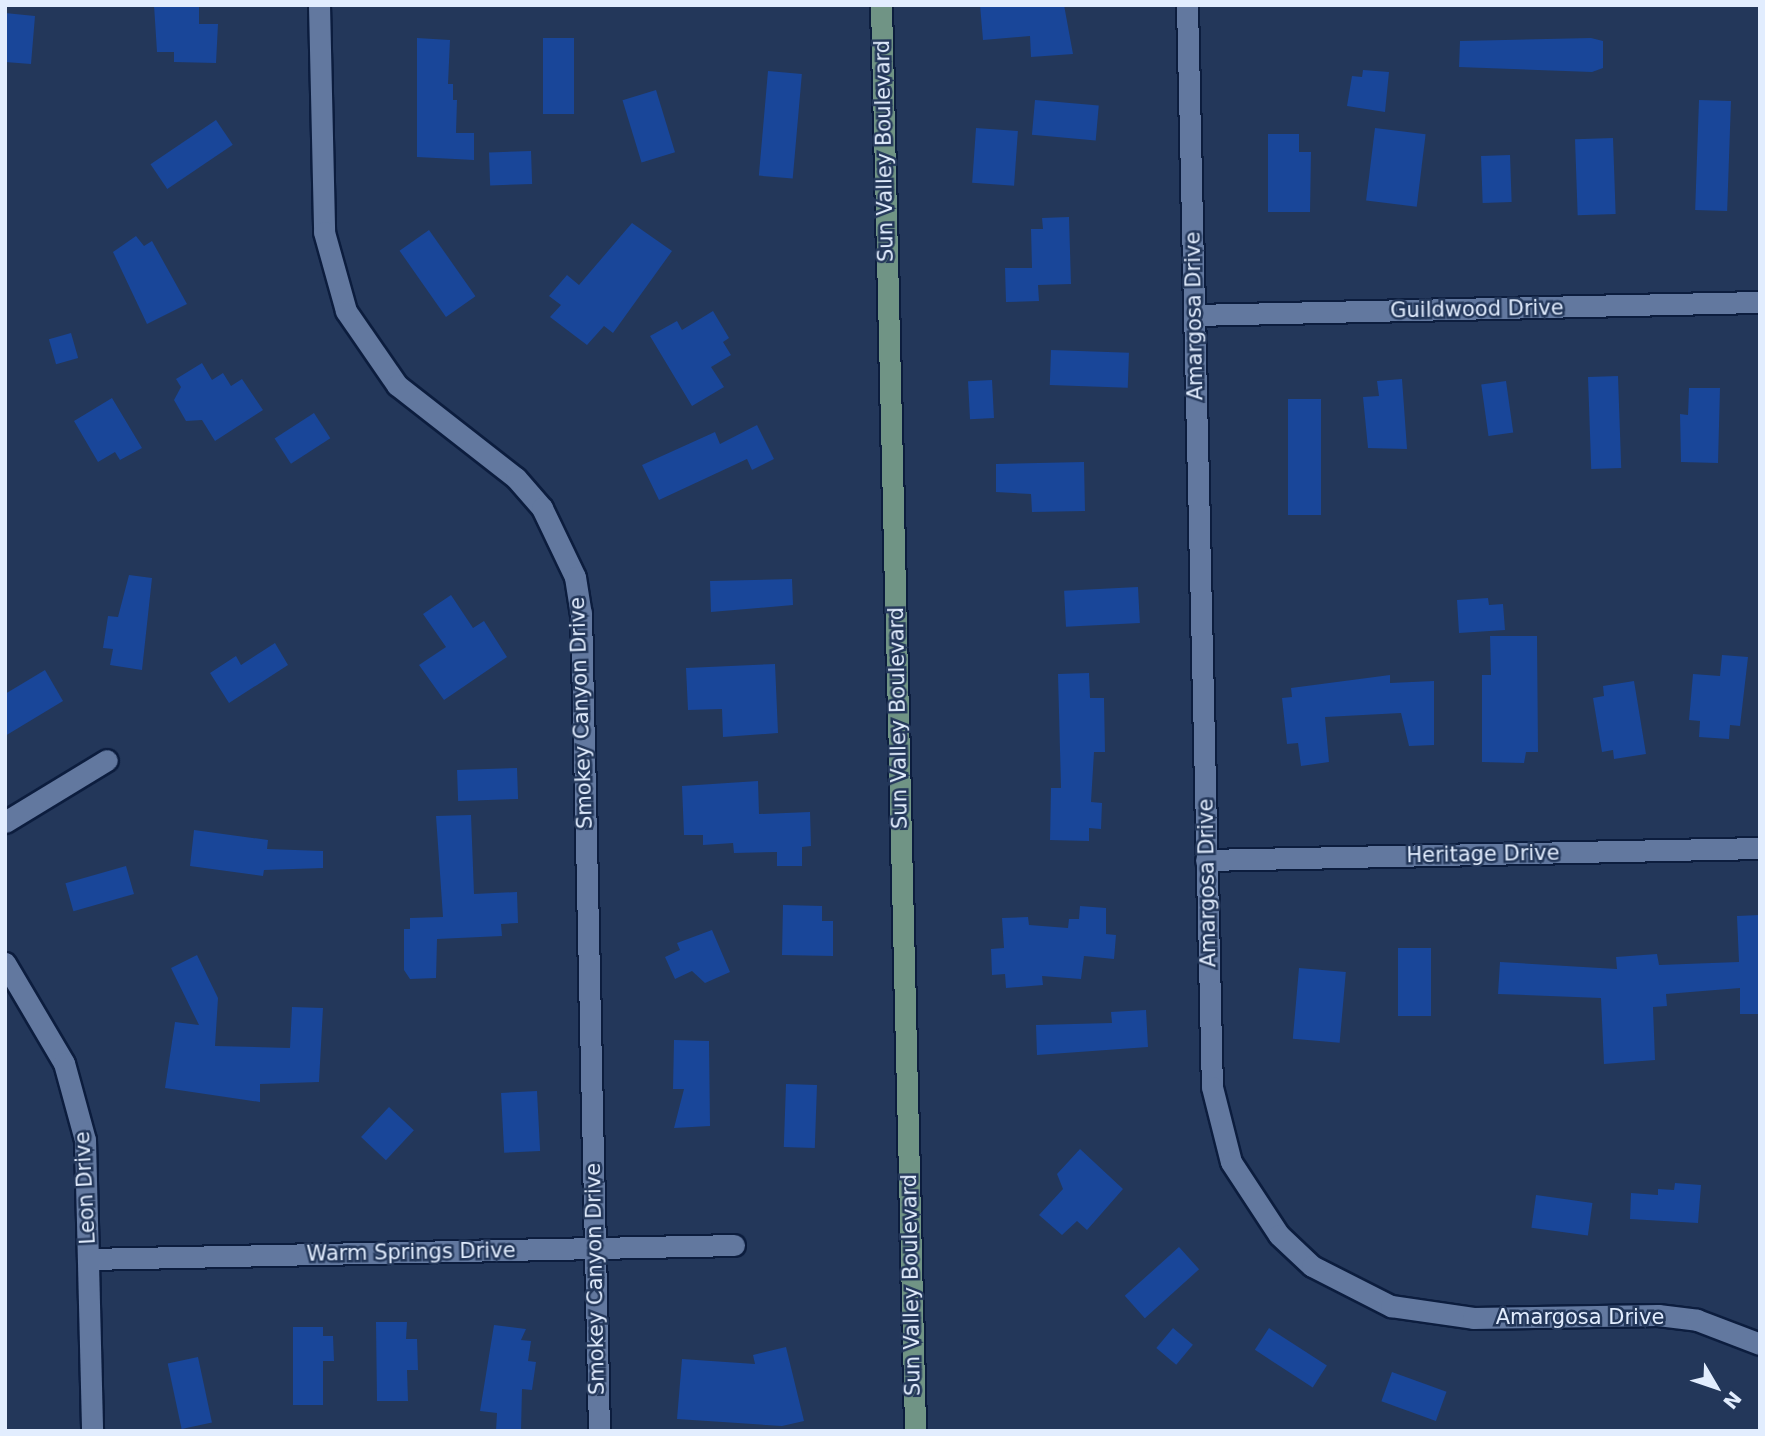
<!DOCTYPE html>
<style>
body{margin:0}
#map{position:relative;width:1765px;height:1436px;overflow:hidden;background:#23375a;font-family:"DejaVu Sans",sans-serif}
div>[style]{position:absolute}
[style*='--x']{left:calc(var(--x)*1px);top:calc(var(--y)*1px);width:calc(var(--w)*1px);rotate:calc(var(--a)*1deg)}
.building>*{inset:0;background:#194699;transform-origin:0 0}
.roads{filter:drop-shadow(2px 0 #0c1d3e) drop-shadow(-2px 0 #0c1d3e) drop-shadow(0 2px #0c1d3e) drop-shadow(0 -2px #0c1d3e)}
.minor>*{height:21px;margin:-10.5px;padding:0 10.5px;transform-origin:10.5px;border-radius:10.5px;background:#62789f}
.tertiary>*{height:21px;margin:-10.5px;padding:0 10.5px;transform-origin:10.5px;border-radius:10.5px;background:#62789f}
.primary>*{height:21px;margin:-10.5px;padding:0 10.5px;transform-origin:10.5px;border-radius:10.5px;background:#709485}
span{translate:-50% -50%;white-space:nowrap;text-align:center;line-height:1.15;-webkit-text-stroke:5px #23375a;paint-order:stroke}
.street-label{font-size:21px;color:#e2edfe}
.frame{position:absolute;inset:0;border:7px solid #e2edfe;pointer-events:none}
.north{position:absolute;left:1681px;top:1352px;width:70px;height:70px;-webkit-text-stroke:5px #23375a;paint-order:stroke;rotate:129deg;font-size:19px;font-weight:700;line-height:28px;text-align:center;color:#e2edfe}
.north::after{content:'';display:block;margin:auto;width:24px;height:32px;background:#e2edfe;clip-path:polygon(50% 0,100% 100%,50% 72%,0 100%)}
</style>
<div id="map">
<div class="building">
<div style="clip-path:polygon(154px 5px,199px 5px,199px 24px,218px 24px,216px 63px,174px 62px,174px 52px,157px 52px)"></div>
<div style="clip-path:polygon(980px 5px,1064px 5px,1073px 54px,1031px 57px,1030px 36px,983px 40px)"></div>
<div style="clip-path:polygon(5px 13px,35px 16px,31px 64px,5px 62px)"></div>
<div style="clip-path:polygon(417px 38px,450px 40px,448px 84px,453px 84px,453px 100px,457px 100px,456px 133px,474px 133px,474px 160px,417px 157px)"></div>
<div style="left:543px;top:38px;width:31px;height:76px"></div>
<div style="clip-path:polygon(1591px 38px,1603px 41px,1603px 68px,1592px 72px,1459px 67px,1460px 41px)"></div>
<div style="clip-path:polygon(1363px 70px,1389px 72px,1385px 112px,1347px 106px,1352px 76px,1362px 77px)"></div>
<div style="left:768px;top:71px;width:34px;height:105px;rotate:5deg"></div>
<div style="left:656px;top:90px;width:65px;height:35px;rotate:73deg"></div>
<div style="left:1035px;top:100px;width:64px;height:35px;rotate:5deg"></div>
<div style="left:1699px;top:100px;width:32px;height:110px;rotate:2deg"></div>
<div style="left:216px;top:120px;width:30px;height:79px;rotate:56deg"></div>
<div style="left:976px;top:128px;width:42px;height:55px;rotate:4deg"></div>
<div style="left:1375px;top:128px;width:51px;height:73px;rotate:7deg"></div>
<div style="clip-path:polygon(1268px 134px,1299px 134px,1299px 152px,1311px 152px,1310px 212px,1268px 212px)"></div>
<div style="left:1613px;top:138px;width:76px;height:38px;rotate:88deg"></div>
<div style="left:531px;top:151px;width:33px;height:42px;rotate:88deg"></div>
<div style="left:1510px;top:155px;width:47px;height:29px;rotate:88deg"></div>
<div style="clip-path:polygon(1069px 217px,1071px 284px,1038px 285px,1039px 301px,1006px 302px,1005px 268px,1032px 268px,1031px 229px,1043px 229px,1042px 218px)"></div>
<div style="clip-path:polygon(632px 223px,672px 251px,613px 333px,604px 326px,587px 345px,550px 317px,561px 305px,549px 296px,567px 275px,579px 285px)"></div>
<div style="left:429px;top:230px;width:81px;height:36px;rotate:55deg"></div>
<div style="clip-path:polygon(136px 236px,144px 246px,152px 241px,187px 304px,147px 324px,113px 252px)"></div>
<div style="clip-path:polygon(713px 311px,729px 338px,723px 342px,731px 355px,711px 367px,724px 387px,692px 406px,650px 336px,677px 321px,682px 330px)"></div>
<div style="left:71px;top:333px;width:26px;height:23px;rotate:74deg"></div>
<div style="left:1051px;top:350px;width:78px;height:35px;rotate:2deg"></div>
<div style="clip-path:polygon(202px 363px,212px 380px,223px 373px,231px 386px,242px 379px,263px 410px,215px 441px,202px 420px,186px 421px,174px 400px,181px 387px,176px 379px)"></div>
<div style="left:1618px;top:376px;width:92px;height:30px;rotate:88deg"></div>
<div style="clip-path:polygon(1402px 379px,1407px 449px,1368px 448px,1363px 397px,1379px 396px,1377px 381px)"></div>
<div style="left:992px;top:380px;width:38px;height:24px;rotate:87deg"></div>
<div style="left:1506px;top:381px;width:52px;height:25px;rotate:82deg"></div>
<div style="clip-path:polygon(1689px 388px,1720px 388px,1718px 463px,1681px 462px,1680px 414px,1688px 415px)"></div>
<div style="clip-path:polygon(112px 398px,142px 448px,120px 460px,115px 452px,98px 462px,74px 421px)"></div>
<div style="left:1288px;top:399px;width:33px;height:116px"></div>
<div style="left:314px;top:413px;width:30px;height:47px;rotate:57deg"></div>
<div style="clip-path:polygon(757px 425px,774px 459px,752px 470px,747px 459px,659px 500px,642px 465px,715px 432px,720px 444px)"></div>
<div style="clip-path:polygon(1084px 462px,1085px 511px,1032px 512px,1031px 494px,996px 492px,996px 464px)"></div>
<div style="clip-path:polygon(129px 575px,152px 578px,142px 670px,110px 665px,113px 649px,103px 648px,108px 616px,118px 617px)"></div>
<div style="clip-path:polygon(792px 579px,793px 605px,711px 612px,710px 581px)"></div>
<div style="left:1138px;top:587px;width:36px;height:74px;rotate:87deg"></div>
<div style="clip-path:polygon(451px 595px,473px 628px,484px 621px,507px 657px,444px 700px,419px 665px,446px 647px,423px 614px)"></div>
<div style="clip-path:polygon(1488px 598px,1489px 605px,1503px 604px,1505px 630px,1459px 633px,1457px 600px)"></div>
<div style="clip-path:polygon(1490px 636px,1537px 636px,1538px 752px,1526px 752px,1524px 763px,1482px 762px,1482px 675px,1491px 675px)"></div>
<div style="clip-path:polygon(275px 643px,288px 665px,229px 703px,210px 673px,236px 656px,241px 665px)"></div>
<div style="clip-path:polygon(1722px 655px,1748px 657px,1740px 726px,1730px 725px,1729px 739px,1699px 737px,1700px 721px,1689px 720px,1693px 674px,1720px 676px)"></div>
<div style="clip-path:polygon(775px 664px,778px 733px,723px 737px,722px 709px,688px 710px,686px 668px)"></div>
<div style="clip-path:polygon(45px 670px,63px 701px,5px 736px,5px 694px)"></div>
<div style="clip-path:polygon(1089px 673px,1090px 698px,1104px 698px,1105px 752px,1094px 752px,1091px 802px,1102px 803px,1101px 829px,1089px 828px,1089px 841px,1050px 840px,1051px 788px,1061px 788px,1058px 674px)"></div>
<div style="clip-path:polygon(1390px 675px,1390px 683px,1434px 681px,1434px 745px,1409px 746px,1401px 713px,1325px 717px,1329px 762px,1301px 766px,1298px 743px,1287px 744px,1282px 698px,1292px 697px,1291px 688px)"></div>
<div style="clip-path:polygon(1634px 681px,1646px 754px,1614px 759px,1613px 750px,1602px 752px,1593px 698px,1604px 696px,1603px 686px)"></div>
<div style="left:517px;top:768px;width:31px;height:60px;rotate:88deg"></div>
<div style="clip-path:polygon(758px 781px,759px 814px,810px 812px,811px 846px,802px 847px,802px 866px,777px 866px,777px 852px,734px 853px,733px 843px,703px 845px,703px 835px,684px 835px,682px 786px)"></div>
<div style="clip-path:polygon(471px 815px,474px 894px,517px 892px,518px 923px,501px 924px,502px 936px,437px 939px,436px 978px,410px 979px,404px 970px,404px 929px,410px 929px,410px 918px,443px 917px,436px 816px)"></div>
<div style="clip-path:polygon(194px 830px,268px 840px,267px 849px,323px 851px,323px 868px,264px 870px,263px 876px,190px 866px)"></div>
<div style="left:126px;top:866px;width:29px;height:63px;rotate:74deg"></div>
<div style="clip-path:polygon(783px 905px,822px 906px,822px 921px,833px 921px,833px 956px,782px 955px)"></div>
<div style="clip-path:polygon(1080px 906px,1106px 908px,1106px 934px,1116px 935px,1114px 959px,1084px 956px,1081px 979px,1042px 976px,1043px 985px,1006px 988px,1005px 974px,992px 975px,991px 949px,1004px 948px,1002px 918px,1028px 917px,1029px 925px,1068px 928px,1069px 919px,1079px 919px)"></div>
<div style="clip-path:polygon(1760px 915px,1760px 1014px,1740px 1014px,1740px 988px,1666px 994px,1667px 1006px,1653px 1007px,1655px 1060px,1604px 1064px,1601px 998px,1498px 994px,1500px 962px,1617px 969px,1616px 957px,1657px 954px,1659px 965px,1739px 962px,1737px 916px)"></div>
<div style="clip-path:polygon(712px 930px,730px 972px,705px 983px,692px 971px,675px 979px,665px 957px,680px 950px,677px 943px)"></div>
<div style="left:1398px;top:948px;width:33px;height:68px"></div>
<div style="clip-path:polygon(197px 955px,218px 998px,215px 1046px,290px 1048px,292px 1007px,323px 1008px,319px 1082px,260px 1084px,260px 1102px,165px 1088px,175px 1022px,199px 1025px,171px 968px)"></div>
<div style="left:1299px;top:968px;width:47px;height:71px;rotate:5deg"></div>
<div style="clip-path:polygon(1146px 1010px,1148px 1047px,1037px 1055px,1036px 1025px,1112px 1023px,1111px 1012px)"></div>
<div style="clip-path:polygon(674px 1040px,709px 1041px,710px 1126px,674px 1128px,684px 1089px,673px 1089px)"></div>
<div style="left:786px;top:1084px;width:31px;height:63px;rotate:2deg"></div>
<div style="left:537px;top:1091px;width:60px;height:36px;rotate:87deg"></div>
<div style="left:389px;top:1107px;width:34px;height:41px;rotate:43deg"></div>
<div style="clip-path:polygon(1080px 1149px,1123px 1189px,1087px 1230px,1077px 1221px,1062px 1235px,1039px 1215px,1063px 1189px,1057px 1174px)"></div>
<div style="clip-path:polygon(1675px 1183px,1701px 1185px,1698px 1223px,1630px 1219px,1631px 1193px,1658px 1195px,1658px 1189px,1674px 1190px)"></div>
<div style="left:1536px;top:1195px;width:57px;height:33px;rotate:8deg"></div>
<div style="left:1179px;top:1247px;width:30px;height:73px;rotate:48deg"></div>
<div style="clip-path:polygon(376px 1322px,407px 1322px,406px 1339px,417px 1339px,418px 1370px,407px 1370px,408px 1401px,377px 1401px)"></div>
<div style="clip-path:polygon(494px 1325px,526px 1329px,521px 1340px,531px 1341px,528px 1361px,536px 1362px,532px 1390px,522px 1389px,521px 1431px,496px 1431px,497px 1413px,480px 1411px)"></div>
<div style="clip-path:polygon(293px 1327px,323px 1327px,323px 1336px,333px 1336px,334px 1361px,323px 1361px,323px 1405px,293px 1405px)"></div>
<div style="left:1173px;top:1328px;width:26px;height:26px;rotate:40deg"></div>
<div style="left:1269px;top:1328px;width:69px;height:26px;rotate:33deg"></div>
<div style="clip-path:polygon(786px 1347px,804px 1421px,782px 1426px,677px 1419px,682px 1359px,755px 1364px,753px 1355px)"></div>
<div style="left:198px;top:1357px;width:67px;height:31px;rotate:78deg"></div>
<div style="left:1392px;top:1372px;width:58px;height:31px;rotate:20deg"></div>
</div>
<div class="roads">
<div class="minor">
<div style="--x:319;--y:5;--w:227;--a:88.7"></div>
<div style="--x:324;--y:232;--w:82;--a:74.4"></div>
<div style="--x:346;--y:311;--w:90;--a:55.4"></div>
<div style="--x:397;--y:385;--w:151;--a:38"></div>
<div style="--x:516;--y:478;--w:40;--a:49"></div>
<div style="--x:542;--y:508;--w:76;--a:64.4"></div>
<div style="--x:575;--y:577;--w:36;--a:81"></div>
<div style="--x:581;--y:613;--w:818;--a:88.74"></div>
<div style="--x:1187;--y:5;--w:1082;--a:88.68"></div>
<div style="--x:1212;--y:1087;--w:77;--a:75.8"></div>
<div style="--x:1231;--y:1162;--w:87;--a:56.7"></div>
<div style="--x:1279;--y:1235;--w:45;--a:43.2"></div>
<div style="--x:1312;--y:1266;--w:89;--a:26.9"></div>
<div style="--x:1391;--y:1306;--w:83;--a:8.3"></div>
<div style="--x:1473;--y:1318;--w:185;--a:-0.9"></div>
<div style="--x:1658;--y:1315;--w:39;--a:7"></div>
<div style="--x:1697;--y:1320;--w:67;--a:20.9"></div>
<div style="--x:1194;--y:315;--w:566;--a:-1.32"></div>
<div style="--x:5;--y:822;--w:119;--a:-31.3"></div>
<div style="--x:1206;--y:860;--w:554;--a:-1.24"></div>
<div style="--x:89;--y:1259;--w:645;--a:-1.24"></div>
</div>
<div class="tertiary">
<div style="--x:5;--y:963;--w:116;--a:59.5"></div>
<div style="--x:64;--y:1063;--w:80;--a:74.7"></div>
<div style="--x:85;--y:1140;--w:291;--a:88.6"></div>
</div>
<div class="primary">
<div style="--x:881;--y:5;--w:1426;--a:88.63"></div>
</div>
</div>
<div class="street-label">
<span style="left:884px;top:151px;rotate:-91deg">Sun Valley Boulevard</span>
<span style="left:1477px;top:309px;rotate:-1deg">Guildwood Drive</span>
<span style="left:1194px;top:316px;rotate:-91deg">Amargosa Drive</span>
<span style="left:581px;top:713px;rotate:-92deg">Smokey Canyon Drive</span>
<span style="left:898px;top:718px;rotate:-91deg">Sun Valley Boulevard</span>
<span style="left:1483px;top:854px;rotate:-1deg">Heritage Drive</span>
<span style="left:1207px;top:883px;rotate:-91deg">Amargosa Drive</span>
<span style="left:85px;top:1188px;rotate:-93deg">Leon Drive</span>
<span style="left:411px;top:1252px;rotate:-1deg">Warm Springs Drive</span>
<span style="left:595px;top:1279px;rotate:-91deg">Smokey Canyon Drive</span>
<span style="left:911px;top:1285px;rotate:-91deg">Sun Valley Boulevard</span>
<span style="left:1580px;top:1317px">Amargosa Drive</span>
</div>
<div class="frame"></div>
<div class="north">N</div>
</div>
